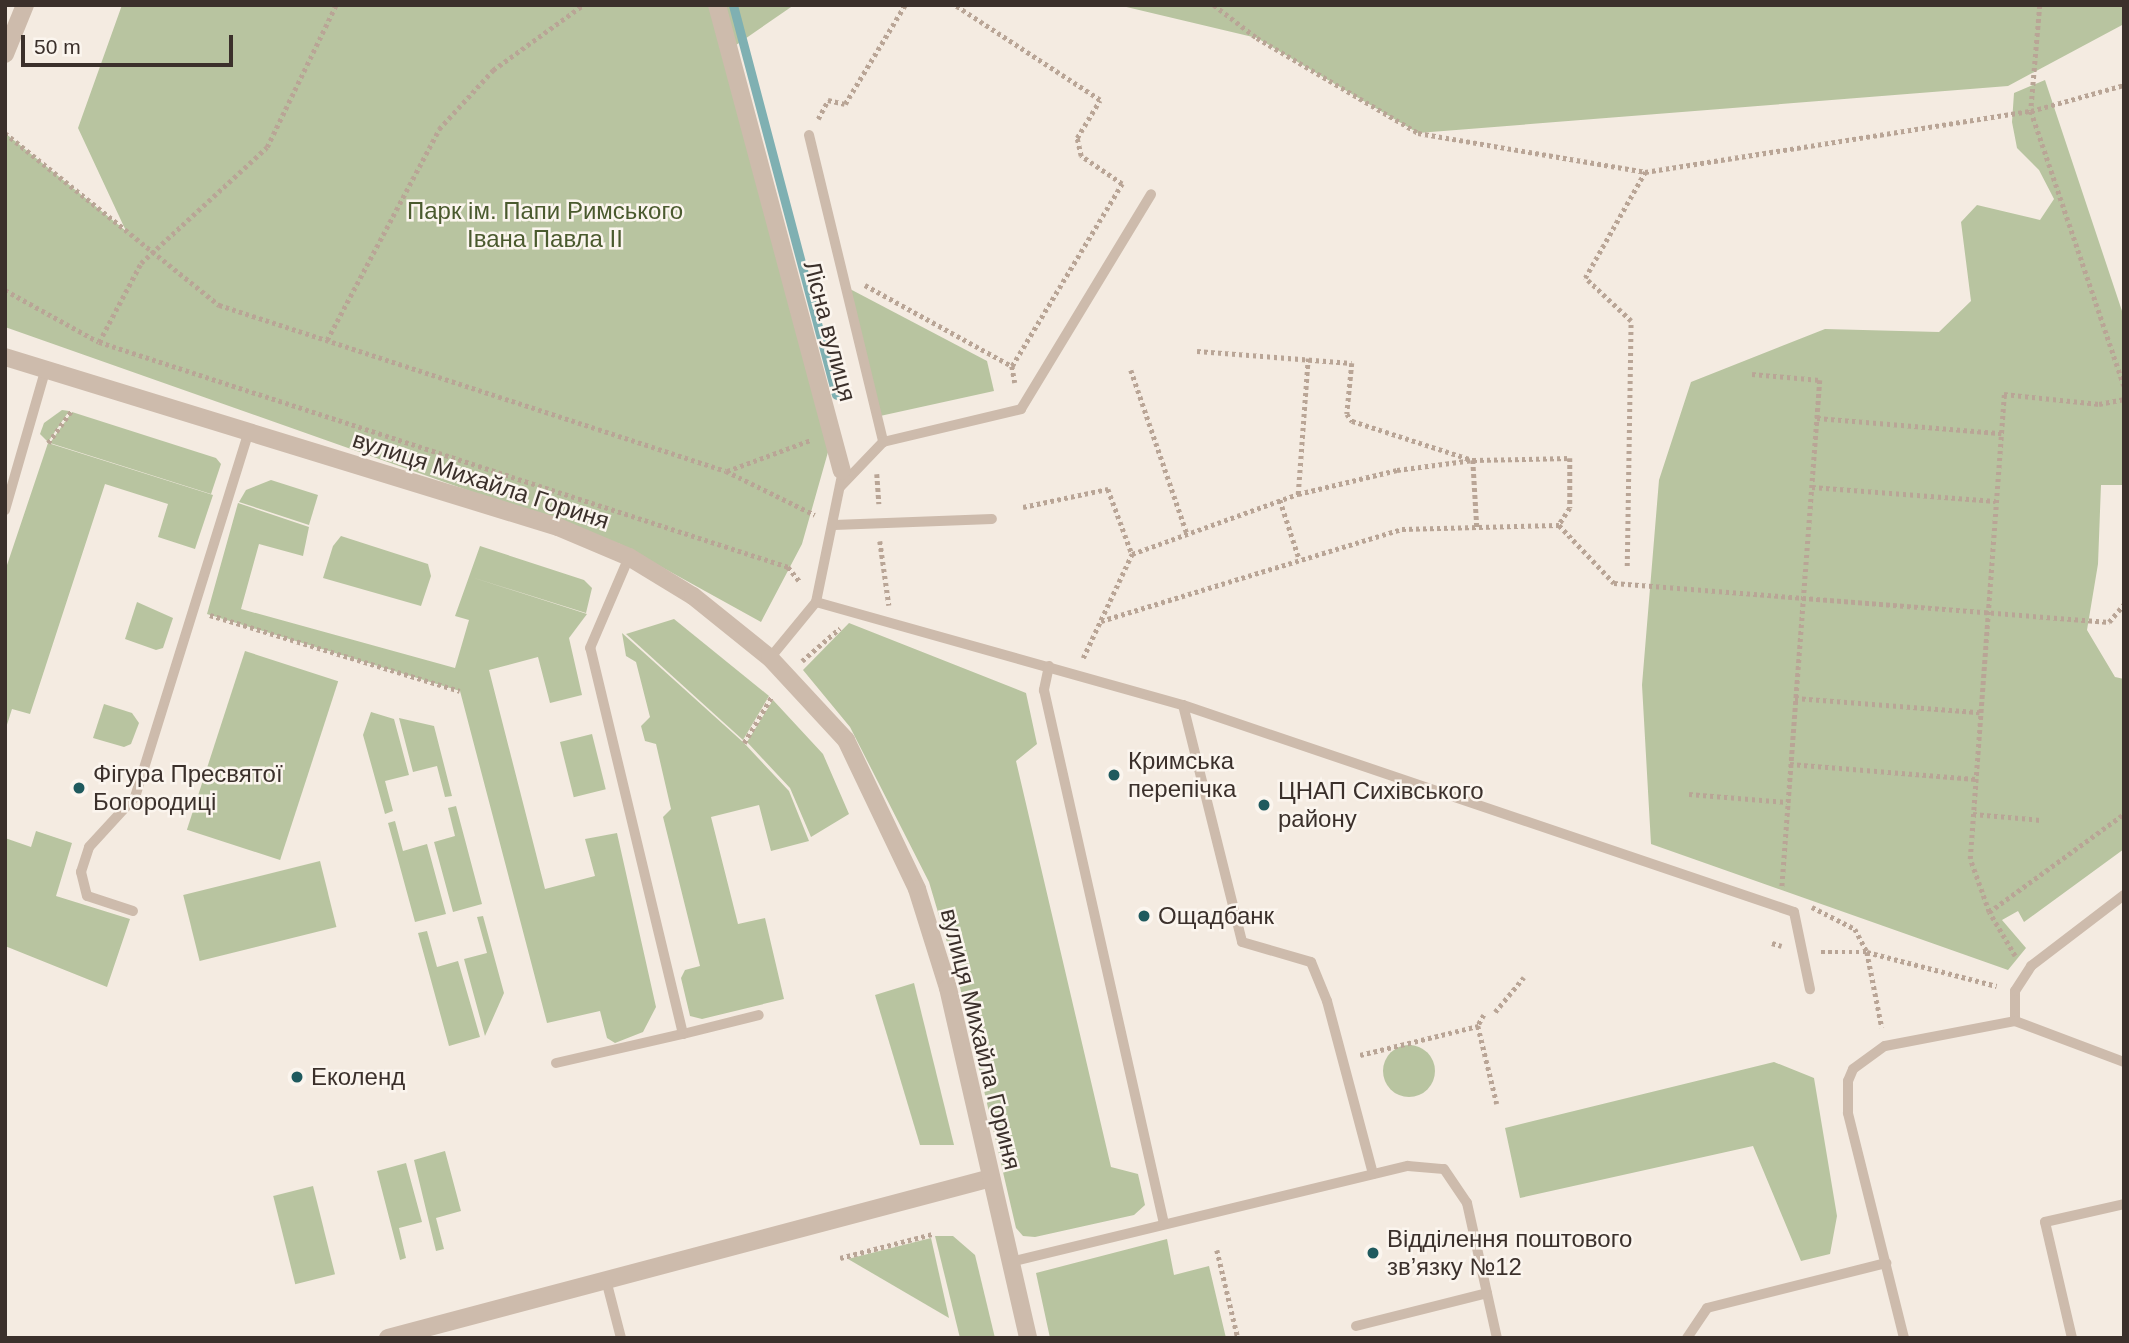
<!DOCTYPE html>
<meta charset="utf-8">
<style>
body{margin:0}
#map{position:relative;width:2129px;height:1343px;overflow:hidden;background:#f4ebe1;font-family:Arial,sans-serif}
div>[style]{position:absolute}
[style*='--x']{left:calc(var(--x)*1px);top:calc(var(--y)*1px);width:calc(var(--w)*1px);rotate:calc(var(--a)*1deg)}
.green>*{inset:0;background:#b8c4a0;transform-origin:0 0}
.round{border-radius:50%}
.stream>*{height:9px;margin:-4.5px;padding:0 4.5px;transform-origin:4.5px;border-radius:4.5px;background:#7fb0b2}
.path>*{height:4.5px;margin-top:-2.25px;transform-origin:0;background:repeating-linear-gradient(90deg,#b9a596 0 3.5px,transparent 0 7px)}
.service>*{height:10px;margin:-5px;padding:0 5px;transform-origin:5px;border-radius:5px;background:#cdbbac}
.pedestrian>*{height:18px;margin:-9px;padding:0 9px;transform-origin:9px;border-radius:9px;background:#cdbbac}
.minor>*{height:18px;margin:-9px;padding:0 9px;transform-origin:9px;border-radius:9px;background:#cdbbac}
.tertiary>*{height:18px;margin:-9px;padding:0 9px;transform-origin:9px;border-radius:9px;background:#cdbbac}
.dots>*{width:19px;height:19px;translate:-50% -50%;box-sizing:border-box;border:4px solid #fbf5ee;border-radius:50%}
span{translate:-50% -50%;white-space:nowrap;text-align:center;line-height:1.15;-webkit-text-stroke:5px #fbf5ee;paint-order:stroke}
.park-label{font-size:24px;color:#4a5a2e}
.street-label{font-size:24px;color:#3b302b}
.poi-label{font-size:24px;color:#3b302b}
.left{translate:0 -50%;text-align:left}
.frame{position:absolute;inset:0;border:7px solid #3b302b;pointer-events:none}
.scale{position:absolute;left:21px;top:35px;width:212px;height:32px;box-sizing:border-box;border:4px solid #3b302b;border-top:0;padding-left:9px;font-size:21px;line-height:24px;white-space:nowrap;color:#3b302b;-webkit-text-stroke:5px #fbf5ee;paint-order:stroke}
</style>
<div id="map">
<div class="green">
<div style="clip-path:polygon(122px 5px,794px 5px,726px 52px,830px 445px,802px 544px,761px 622px,620px 544px,5px 327px,5px 133px,126px 231px,78px 128px)"></div>
<div style="clip-path:polygon(1118px 5px,2124px 5px,2124px 24px,2008px 86px,1418px 133px,1257px 38px)"></div>
<div style="clip-path:polygon(2045px 80px,2124px 317px,2124px 485px,2101px 485px,2098px 564px,2087px 630px,2115px 677px,2124px 679px,2124px 849px,2024px 922px,2018px 911px,2002px 920px,2026px 948px,2008px 970px,1651px 844px,1642px 685px,1659px 480px,1691px 382px,1825px 329px,1939px 332px,1971px 301px,1961px 222px,1977px 205px,2040px 220px,2054px 199px,2039px 170px,2017px 148px,2012px 122px,2014px 93px)"></div>
<div style="clip-path:polygon(850px 289px,987px 361px,994px 391px,880px 416px)"></div>
<div style="clip-path:polygon(62px 410px,69px 411px,48px 442px,40px 434px,44px 423px)"></div>
<div style="clip-path:polygon(72px 412px,216px 458px,221px 464px,211px 494px,50px 443px)"></div>
<div style="clip-path:polygon(48px 443px,213px 495px,195px 549px,158px 537px,168px 504px,105px 484px,30px 714px,12px 709px,5px 731px,5px 571px)"></div>
<div style="clip-path:polygon(271px 480px,318px 495px,309px 525px,239px 502px,246px 490px)"></div>
<div style="clip-path:polygon(238px 503px,309px 527px,303px 556px,259px 544px,241px 609px,455px 668px,469px 620px,455px 616px,480px 546px,584px 580px,592px 588px,586px 613px,471px 577px,587px 614px,569px 638px,582px 695px,550px 703px,538px 657px,489px 670px,545px 889px,595px 876px,585px 839px,617px 833px,656px 1007px,643px 1032px,615px 1043px,607px 1038px,600px 1011px,547px 1023px,460px 691px,207px 614px)"></div>
<div style="clip-path:polygon(341px 536px,428px 564px,431px 576px,421px 606px,323px 578px,333px 546px)"></div>
<div style="clip-path:polygon(137px 602px,173px 618px,163px 648px,156px 650px,125px 639px)"></div>
<div style="clip-path:polygon(674px 619px,769px 696px,743px 740px,626px 634px)"></div>
<div style="clip-path:polygon(849px 623px,1026px 693px,1037px 744px,1016px 761px,1111px 1167px,1138px 1174px,1145px 1205px,1134px 1215px,1035px 1237px,1023px 1236px,1016px 1228px,959px 983px,929px 882px,850px 727px,803px 670px)"></div>
<div style="clip-path:polygon(622px 633px,744px 743px,789px 791px,809px 841px,771px 851px,759px 805px,711px 817px,738px 924px,765px 918px,784px 999px,702px 1019px,690px 1016px,681px 978px,685px 970px,700px 966px,663px 817px,671px 809px,656px 744px,645px 741px,641px 726px,650px 717px,636px 662px,626px 656px)"></div>
<div style="left:245px;top:651px;width:98px;height:188px;rotate:18deg"></div>
<div style="clip-path:polygon(773px 700px,823px 754px,849px 814px,811px 837px,790px 788px,747px 742px)"></div>
<div style="clip-path:polygon(104px 704px,132px 713px,139px 723px,131px 744px,124px 747px,93px 738px)"></div>
<div style="clip-path:polygon(371px 712px,394px 719px,409px 775px,385px 781px,393px 811px,385px 814px,363px 735px)"></div>
<div style="clip-path:polygon(399px 718px,434px 726px,452px 796px,445px 797px,437px 766px,413px 772px)"></div>
<div style="left:592px;top:734px;width:57px;height:33px;rotate:76deg"></div>
<div style="clip-path:polygon(456px 806px,482px 904px,453px 912px,434px 842px,455px 836px,448px 808px)"></div>
<div style="clip-path:polygon(395px 821px,403px 851px,427px 844px,446px 914px,415px 922px,388px 823px)"></div>
<div style="clip-path:polygon(36px 831px,72px 843px,56px 896px,130px 919px,107px 987px,5px 946px,5px 838px,31px 847px)"></div>
<div style="left:320px;top:861px;width:68px;height:141px;rotate:76deg"></div>
<div style="clip-path:polygon(483px 916px,504px 993px,485px 1036px,464px 959px,487px 953px,477px 917px)"></div>
<div style="clip-path:polygon(427px 931px,437px 967px,458px 961px,480px 1037px,449px 1046px,418px 933px)"></div>
<div style="clip-path:polygon(914px 983px,954px 1145px,920px 1145px,875px 995px)"></div>
<div class="round" style="left:1383px;top:1045px;width:52px;height:52px"></div>
<div style="clip-path:polygon(1774px 1062px,1814px 1078px,1837px 1216px,1830px 1254px,1801px 1261px,1753px 1146px,1520px 1198px,1505px 1128px)"></div>
<div style="clip-path:polygon(445px 1151px,461px 1211px,436px 1218px,444px 1249px,436px 1251px,414px 1160px)"></div>
<div style="clip-path:polygon(406px 1163px,422px 1222px,399px 1228px,406px 1258px,400px 1260px,377px 1171px)"></div>
<div style="left:313px;top:1186px;width:91px;height:41px;rotate:76deg"></div>
<div style="clip-path:polygon(935px 1236px,953px 1236px,975px 1255px,995px 1338px,960px 1338px)"></div>
<div style="clip-path:polygon(931px 1238px,949px 1318px,848px 1259px)"></div>
<div style="clip-path:polygon(1167px 1239px,1174px 1275px,1209px 1266px,1226px 1338px,1050px 1338px,1036px 1273px)"></div>
</div>
<div class="stream">
<div style="--x:733;--y:5;--w:403;--a:75.2"></div>
</div>
<div class="path">
<div style="--x:1214;--y:5;--w:54;--a:37.5"></div>
<div style="--x:1257;--y:38;--w:187;--a:30.5"></div>
<div style="--x:1418;--y:133;--w:230;--a:9.7"></div>
<div style="--x:2040;--y:5;--w:106;--a:94.9"></div>
<div style="--x:2031;--y:111;--w:290;--a:71.3"></div>
<div style="--x:818;--y:119;--w:21;--a:-62"></div>
<div style="--x:828;--y:100;--w:17;--a:13"></div>
<div style="--x:845;--y:104;--w:116;--a:-58.8"></div>
<div style="--x:5;--y:133;--w:275;--a:38.8"></div>
<div style="--x:219;--y:305;--w:533;--a:18.13"></div>
<div style="--x:726;--y:471;--w:99;--a:26.3"></div>
<div style="--x:865;--y:285;--w:168;--a:28.9"></div>
<div style="--x:1012;--y:366;--w:213;--a:-58.9"></div>
<div style="--x:1122;--y:184;--w:50;--a:-145.7"></div>
<div style="--x:1081;--y:156;--w:18;--a:-103"></div>
<div style="--x:1077;--y:138;--w:44;--a:-58.8"></div>
<div style="--x:1100;--y:100;--w:174;--a:-146.9"></div>
<div style="--x:5;--y:290;--w:107;--a:29"></div>
<div style="--x:99;--y:342;--w:725;--a:18.08"></div>
<div style="--x:788;--y:567;--w:19;--a:51"></div>
<div style="--x:327;--y:340;--w:239;--a:-62"></div>
<div style="--x:439;--y:129;--w:80;--a:-47.5"></div>
<div style="--x:493;--y:70;--w:111;--a:-35.8"></div>
<div style="--x:99;--y:342;--w:89;--a:-62"></div>
<div style="--x:141;--y:263;--w:171;--a:-42.6"></div>
<div style="--x:267;--y:147;--w:158;--a:-64.1"></div>
<div style="--x:1197;--y:351;--w:155;--a:4.4"></div>
<div style="--x:1352;--y:363;--w:51;--a:95.6"></div>
<div style="--x:1347;--y:414;--w:9;--a:54"></div>
<div style="--x:1352;--y:421;--w:127;--a:17.9"></div>
<div style="--x:1473;--y:460;--w:67;--a:86.6"></div>
<div style="--x:1012;--y:366;--w:17;--a:80"></div>
<div style="--x:1131;--y:370;--w:173;--a:71.1"></div>
<div style="--x:1752;--y:374;--w:68;--a:5"></div>
<div style="--x:1820;--y:380;--w:509;--a:94.28"></div>
<div style="--x:1817;--y:418;--w:185;--a:4.7"></div>
<div style="--x:48;--y:443;--w:39;--a:-54"></div>
<div style="--x:727;--y:471;--w:90;--a:-20.3"></div>
<div style="--x:877;--y:474;--w:30;--a:86"></div>
<div style="--x:1812;--y:487;--w:184;--a:4.4"></div>
<div style="--x:1298;--y:494;--w:136;--a:-85.8"></div>
<div style="--x:1280;--y:500;--w:61;--a:71.9"></div>
<div style="--x:1023;--y:507;--w:87;--a:-12"></div>
<div style="--x:1108;--y:489;--w:69;--a:69.7"></div>
<div style="--x:880;--y:541;--w:65;--a:82"></div>
<div style="--x:1627;--y:566;--w:245;--a:-89.1"></div>
<div style="--x:1631;--y:321;--w:63;--a:-136.9"></div>
<div style="--x:1585;--y:278;--w:122;--a:-60.5"></div>
<div style="--x:1645;--y:172;--w:391;--a:-9"></div>
<div style="--x:2031;--y:111;--w:97;--a:-15.6"></div>
<div style="--x:210;--y:615;--w:261;--a:16.9"></div>
<div style="--x:1101;--y:621;--w:315;--a:-17"></div>
<div style="--x:1402;--y:529;--w:157;--a:-1.5"></div>
<div style="--x:1559;--y:525;--w:80;--a:46.5"></div>
<div style="--x:1614;--y:583;--w:497;--a:4.5"></div>
<div style="--x:2109;--y:622;--w:23;--a:-50"></div>
<div style="--x:1083;--y:658;--w:115;--a:-64.8"></div>
<div style="--x:1132;--y:554;--w:177;--a:-19.9"></div>
<div style="--x:1298;--y:494;--w:102;--a:-13.6"></div>
<div style="--x:1397;--y:470;--w:77;--a:-7.5"></div>
<div style="--x:1473;--y:460;--w:97;--a:-1.2"></div>
<div style="--x:1570;--y:458;--w:50;--a:90"></div>
<div style="--x:1570;--y:508;--w:20;--a:123"></div>
<div style="--x:802;--y:661;--w:50;--a:-41"></div>
<div style="--x:1795;--y:698;--w:185;--a:4.4"></div>
<div style="--x:744;--y:743;--w:55;--a:-59.2"></div>
<div style="--x:1790;--y:764;--w:186;--a:4.6"></div>
<div style="--x:1689;--y:794;--w:98;--a:4.7"></div>
<div style="--x:1973;--y:814;--w:68;--a:5"></div>
<div style="--x:1812;--y:907;--w:48;--a:27.1"></div>
<div style="--x:1855;--y:929;--w:26;--a:62"></div>
<div style="--x:1867;--y:952;--w:77;--a:78.8"></div>
<div style="--x:1989;--y:912;--w:167;--a:-36"></div>
<div style="--x:1772;--y:943;--w:10;--a:17"></div>
<div style="--x:1821;--y:952;--w:46;--a:0"></div>
<div style="--x:1867;--y:952;--w:134;--a:14.7"></div>
<div style="--x:2015;--y:956;--w:51;--a:-120.6"></div>
<div style="--x:1989;--y:912;--w:56;--a:-109.7"></div>
<div style="--x:1970;--y:859;--w:466;--a:-85.8"></div>
<div style="--x:2004;--y:394;--w:96;--a:6"></div>
<div style="--x:2099;--y:404;--w:25;--a:-11"></div>
<div style="--x:1495;--y:1012;--w:45;--a:-50.4"></div>
<div style="--x:1484;--y:1015;--w:13;--a:119"></div>
<div style="--x:1478;--y:1026;--w:80;--a:76.3"></div>
<div style="--x:1360;--y:1055;--w:122;--a:-13.8"></div>
<div style="--x:1217;--y:1250;--w:90;--a:76.6"></div>
<div style="--x:840;--y:1258;--w:95;--a:-14.6"></div>
<div style="--x:137;--y:1337;--w:1;--a:90"></div>
</div>
<div class="service">
<div style="--x:809;--y:135;--w:316;--a:76.4"></div>
<div style="--x:840;--y:487;--w:62;--a:-46.3"></div>
<div style="--x:883;--y:442;--w:142;--a:-13.4"></div>
<div style="--x:1021;--y:409;--w:251;--a:-58.8"></div>
<div style="--x:5;--y:510;--w:145;--a:-73.9"></div>
<div style="--x:834;--y:525;--w:158;--a:-2.2"></div>
<div style="--x:816;--y:602;--w:381;--a:15.7"></div>
<div style="--x:1183;--y:705;--w:645;--a:18.72"></div>
<div style="--x:1794;--y:912;--w:79;--a:78.3"></div>
<div style="--x:770;--y:658;--w:72;--a:-50.6"></div>
<div style="--x:816;--y:602;--w:125;--a:-78.4"></div>
<div style="--x:1049;--y:666;--w:25;--a:102"></div>
<div style="--x:1044;--y:690;--w:547;--a:77.33"></div>
<div style="--x:1183;--y:705;--w:244;--a:76"></div>
<div style="--x:1242;--y:942;--w:72;--a:16.2"></div>
<div style="--x:1311;--y:962;--w:42;--a:67.7"></div>
<div style="--x:1327;--y:1001;--w:179;--a:75.1"></div>
<div style="--x:133;--y:911;--w:48;--a:-161.9"></div>
<div style="--x:87;--y:896;--w:25;--a:-104"></div>
<div style="--x:81;--y:872;--w:26;--a:-72"></div>
<div style="--x:89;--y:847;--w:68;--a:-47.4"></div>
<div style="--x:135;--y:797;--w:383;--a:-72.7"></div>
<div style="--x:2015;--y:1021;--w:30;--a:-90"></div>
<div style="--x:2015;--y:991;--w:30;--a:-57"></div>
<div style="--x:2031;--y:966;--w:117;--a:-37.4"></div>
<div style="--x:683;--y:1034;--w:78;--a:-14"></div>
<div style="--x:556;--y:1063;--w:130;--a:-12.9"></div>
<div style="--x:683;--y:1034;--w:397;--a:-103.5"></div>
<div style="--x:590;--y:648;--w:99;--a:-66.8"></div>
<div style="--x:1010;--y:1262;--w:409;--a:-13.6"></div>
<div style="--x:1408;--y:1166;--w:36;--a:5"></div>
<div style="--x:1444;--y:1169;--w:41;--a:55.9"></div>
<div style="--x:1467;--y:1203;--w:138;--a:77.5"></div>
<div style="--x:606;--y:1280;--w:60;--a:75.5"></div>
<div style="--x:1356;--y:1326;--w:135;--a:-14.1"></div>
<div style="--x:1687;--y:1338;--w:36;--a:-56"></div>
<div style="--x:1707;--y:1308;--w:185;--a:-14.1"></div>
<div style="--x:1904;--y:1338;--w:232;--a:-104"></div>
<div style="--x:1848;--y:1113;--w:32;--a:-90"></div>
<div style="--x:1848;--y:1081;--w:13;--a:-67"></div>
<div style="--x:1853;--y:1069;--w:39;--a:-36"></div>
<div style="--x:1885;--y:1046;--w:132;--a:-10.9"></div>
<div style="--x:2015;--y:1021;--w:116;--a:20.6"></div>
<div style="--x:2072;--y:1338;--w:119;--a:-103.1"></div>
<div style="--x:2045;--y:1222;--w:81;--a:-12.8"></div>
</div>
<div class="pedestrian">
<div style="--x:717;--y:5;--w:482;--a:75"></div>
</div>
<div class="minor">
<div style="--x:5;--y:54;--w:53;--a:-67.8"></div>
<div style="--x:388;--y:1338;--w:624;--a:-14.86"></div>
</div>
<div class="tertiary">
<div style="--x:5;--y:357;--w:579;--a:17.09"></div>
<div style="--x:558;--y:527;--w:77;--a:22.9"></div>
<div style="--x:629;--y:557;--w:75;--a:31.4"></div>
<div style="--x:693;--y:596;--w:99;--a:38.8"></div>
<div style="--x:770;--y:658;--w:112;--a:47.2"></div>
<div style="--x:846;--y:740;--w:165;--a:64.5"></div>
<div style="--x:917;--y:889;--w:104;--a:72.6"></div>
<div style="--x:948;--y:988;--w:359;--a:77.1"></div>
</div>
<div class="dots">
<div style="left:1114px;top:775px;background:#1f5a5e"></div>
<div style="left:79px;top:788px;background:#1f5a5e"></div>
<div style="left:1264px;top:805px;background:#1f5a5e"></div>
<div style="left:1144px;top:916px;background:#1f5a5e"></div>
<div style="left:297px;top:1077px;background:#1f5a5e"></div>
<div style="left:1373px;top:1253px;background:#1f5a5e"></div>
</div>
<div class="park-label">
<span style="left:545px;top:225px">Парк ім. Папи Римського<br>Івана Павла ІІ</span>
</div>
<div class="street-label">
<span style="left:830px;top:331px;rotate:75deg">Лісна вулиця</span>
<span style="left:481px;top:480px;rotate:18deg">вулиця Михайла Гориня</span>
<span style="left:981px;top:1039px;rotate:76deg">вулиця Михайла Гориня</span>
</div>
<div class="poi-label">
<span class="left" style="left:1128px;top:775px">Кримська<br>перепічка</span>
<span class="left" style="left:93px;top:788px">Фігура Пресвятої<br>Богородиці</span>
<span class="left" style="left:1278px;top:805px">ЦНАП Сихівського<br>району</span>
<span class="left" style="left:1158px;top:916px">Ощадбанк</span>
<span class="left" style="left:311px;top:1077px">Еколенд</span>
<span class="left" style="left:1387px;top:1253px">Відділення поштового<br>зв’язку №12</span>
</div>
<div class="frame"></div>
<div class="scale">50 m</div>
</div>
